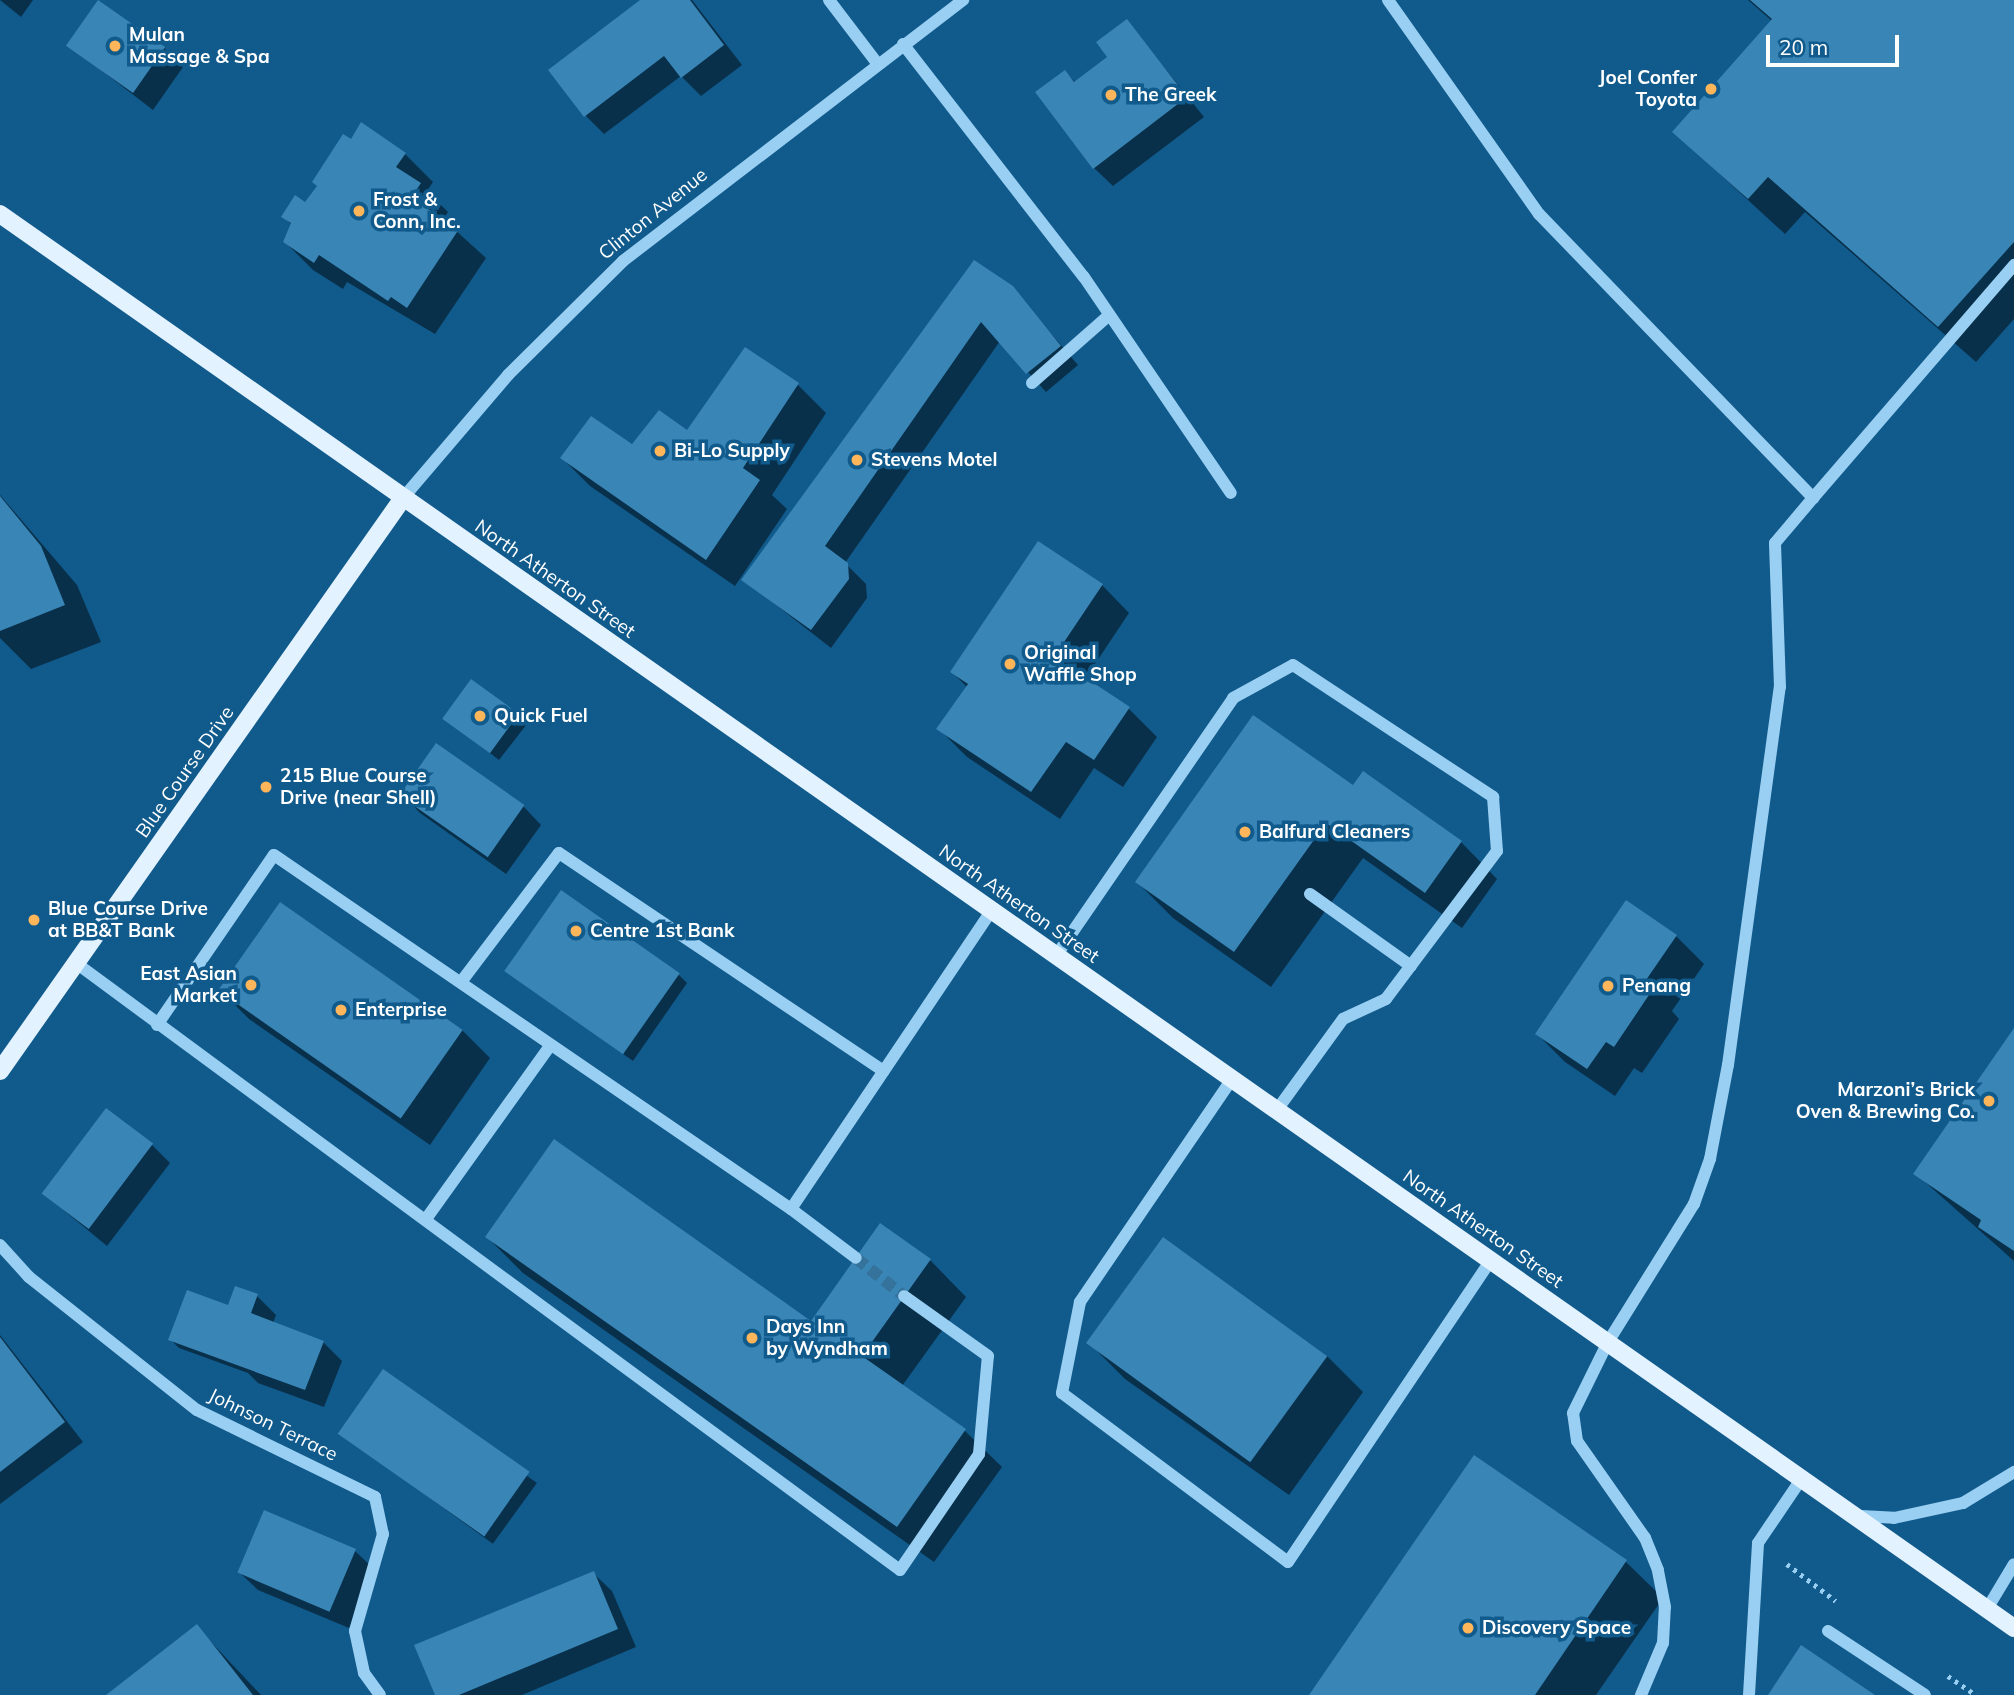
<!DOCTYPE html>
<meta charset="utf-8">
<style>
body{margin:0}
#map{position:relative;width:2014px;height:1695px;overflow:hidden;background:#115a8c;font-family:Mulish,sans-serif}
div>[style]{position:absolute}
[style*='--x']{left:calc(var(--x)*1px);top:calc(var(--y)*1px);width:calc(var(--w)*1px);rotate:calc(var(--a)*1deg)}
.shadow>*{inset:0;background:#0007;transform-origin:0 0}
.building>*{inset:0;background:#3985b6;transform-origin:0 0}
.minor-tunnel>*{height:12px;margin-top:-6px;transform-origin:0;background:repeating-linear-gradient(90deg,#35739d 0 12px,transparent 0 18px)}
.path>*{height:4.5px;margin-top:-2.25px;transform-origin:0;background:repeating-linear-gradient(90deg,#99cff2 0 3.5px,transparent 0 8.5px)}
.minor>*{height:12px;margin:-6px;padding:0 6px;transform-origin:6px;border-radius:6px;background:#99cff2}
.major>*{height:18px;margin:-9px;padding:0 9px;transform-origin:9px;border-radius:9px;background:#e3f2ff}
.dots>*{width:19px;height:19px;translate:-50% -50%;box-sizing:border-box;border:4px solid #115a8c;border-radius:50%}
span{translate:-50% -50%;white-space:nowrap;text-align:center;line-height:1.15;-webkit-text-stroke:7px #115a8c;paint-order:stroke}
.poi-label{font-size:19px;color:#fff;font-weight:700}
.left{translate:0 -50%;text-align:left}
.right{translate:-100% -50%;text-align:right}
.street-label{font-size:19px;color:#fff}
.scale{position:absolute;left:1766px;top:35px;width:133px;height:32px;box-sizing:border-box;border:4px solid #fff;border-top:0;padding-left:9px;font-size:21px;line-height:24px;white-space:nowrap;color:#fff;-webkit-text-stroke:5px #115a8c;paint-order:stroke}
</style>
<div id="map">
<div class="shadow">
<div style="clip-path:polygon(0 0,33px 0,21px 17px)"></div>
<div style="clip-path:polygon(643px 0,692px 0,742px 65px,701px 96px,681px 76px,604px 134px,585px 115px)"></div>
<div style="clip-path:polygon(1748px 0,2014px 0,2014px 319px,1976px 362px,1805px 212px,1785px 234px,1674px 132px,1772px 21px)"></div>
<div style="clip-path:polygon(1127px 21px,1204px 117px,1113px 186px,1094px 168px,1065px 72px,1076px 83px,1110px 57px)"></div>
<div style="clip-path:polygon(67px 44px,164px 48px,183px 67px,153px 110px)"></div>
<div style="clip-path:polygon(351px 142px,405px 154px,433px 182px,427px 191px,448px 212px,443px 219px,486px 258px,435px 334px,347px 282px,343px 289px,313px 270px,285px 242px,292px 225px,284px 217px,306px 204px)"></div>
<div style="clip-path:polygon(1012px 288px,1078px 365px,1046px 392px,1000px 341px,845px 563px,866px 584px,867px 598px,831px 648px,744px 580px)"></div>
<div style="clip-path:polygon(798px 385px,826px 413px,772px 495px,787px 509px,735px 586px,590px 486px,562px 458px,688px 432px)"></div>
<div style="clip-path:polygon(0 495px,77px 585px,101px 642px,31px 669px,0 638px)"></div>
<div style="clip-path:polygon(1102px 585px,1129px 613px,1085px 679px,1129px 709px,1157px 737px,1123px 787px,1094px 768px,1060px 819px,967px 757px,939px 729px,967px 687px,952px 672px)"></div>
<div style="clip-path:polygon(518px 715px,527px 724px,499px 760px,445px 718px)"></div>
<div style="clip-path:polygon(1363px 774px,1461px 842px,1497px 879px,1462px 928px,1363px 858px,1271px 987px,1173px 918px,1137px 882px,1353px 788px)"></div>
<div style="clip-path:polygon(402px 794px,523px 806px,541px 825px,506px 874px,420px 813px)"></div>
<div style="clip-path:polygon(280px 904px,462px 1030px,490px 1058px,430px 1145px,249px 1019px,221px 991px)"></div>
<div style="clip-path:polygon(1676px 936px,1704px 964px,1672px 1011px,1679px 1019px,1642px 1073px,1634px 1068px,1615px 1096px,1565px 1062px,1537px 1034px)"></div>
<div style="clip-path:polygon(507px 972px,678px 974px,687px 983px,633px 1061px)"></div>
<div style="clip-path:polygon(2014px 1031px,2014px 1261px,1916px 1174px)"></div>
<div style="clip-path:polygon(151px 1144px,170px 1163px,107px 1246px,43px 1193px)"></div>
<div style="clip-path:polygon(487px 1237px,812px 1323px,930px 1260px,966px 1297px,902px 1386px,965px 1431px,1002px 1467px,934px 1562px,523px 1273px)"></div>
<div style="clip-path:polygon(257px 1296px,276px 1315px,273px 1323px,323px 1342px,342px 1361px,324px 1407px,258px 1383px,248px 1373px,179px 1348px,170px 1339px)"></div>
<div style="clip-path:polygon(0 1335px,83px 1442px,0 1504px)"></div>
<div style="clip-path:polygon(1089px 1343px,1327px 1356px,1363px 1392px,1289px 1495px,1125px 1379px)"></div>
<div style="left:384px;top:1372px;width:189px;height:75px;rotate:36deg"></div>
<div style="clip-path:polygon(1474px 1458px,1626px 1562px,1663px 1598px,1596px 1695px,1311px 1695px)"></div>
<div style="clip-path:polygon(355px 1551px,374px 1569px,349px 1628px,258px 1590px,239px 1572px)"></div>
<div style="clip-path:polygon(593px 1573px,612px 1591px,636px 1647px,522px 1695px,437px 1695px)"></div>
<div style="clip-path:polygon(196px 1626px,261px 1695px,109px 1695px)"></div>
</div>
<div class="building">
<div style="left:98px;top:0;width:82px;height:56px;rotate:35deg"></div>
<div style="clip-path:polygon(640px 0,690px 0,724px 45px,681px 78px,664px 56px,584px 117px,548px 70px)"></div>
<div style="clip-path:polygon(1750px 0,2014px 0,2014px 242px,1938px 327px,1768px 177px,1748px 199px,1672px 132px,1772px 19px)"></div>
<div style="clip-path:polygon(1127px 19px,1187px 97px,1093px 169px,1035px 92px,1065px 70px,1074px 82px,1107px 57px,1096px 42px)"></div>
<div style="clip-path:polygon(361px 122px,406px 153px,396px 167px,421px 183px,415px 192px,426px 200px,422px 205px,459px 229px,407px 308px,391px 297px,388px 301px,319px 255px,314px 263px,283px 242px,291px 223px,281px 217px,295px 195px,305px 202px,317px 186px,312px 182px,343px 134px,351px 139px)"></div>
<div style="clip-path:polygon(974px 260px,1013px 286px,1061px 346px,1026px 374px,981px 322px,825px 546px,848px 563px,849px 579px,811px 630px,741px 580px)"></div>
<div style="clip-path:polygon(745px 347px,799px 383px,743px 468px,760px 480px,706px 560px,560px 458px,591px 416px,632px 444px,659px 410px,687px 430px)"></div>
<div style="clip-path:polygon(0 496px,41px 546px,65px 605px,0 631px)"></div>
<div style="clip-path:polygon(1038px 541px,1103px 584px,1054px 657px,1130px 707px,1094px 760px,1066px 742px,1031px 792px,936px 729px,968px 684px,950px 672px)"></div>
<div style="left:471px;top:679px;width:59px;height:49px;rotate:36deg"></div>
<div style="clip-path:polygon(1253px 715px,1353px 785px,1363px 771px,1462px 841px,1425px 893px,1326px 823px,1234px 952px,1135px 882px)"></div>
<div style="left:436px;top:743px;width:108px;height:64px;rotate:35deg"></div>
<div style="left:561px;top:890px;width:145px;height:99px;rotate:35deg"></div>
<div style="clip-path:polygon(1626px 900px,1677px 935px,1644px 983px,1653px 989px,1614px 1047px,1606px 1042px,1587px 1069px,1535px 1034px)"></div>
<div style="left:280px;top:902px;width:223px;height:108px;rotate:35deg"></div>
<div style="clip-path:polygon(2014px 1028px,2014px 1251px,1978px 1227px,1981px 1220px,1913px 1174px)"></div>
<div style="left:106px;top:1108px;width:59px;height:107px;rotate:37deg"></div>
<div style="clip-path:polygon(554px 1139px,811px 1321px,880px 1223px,931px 1259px,862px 1356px,966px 1429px,897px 1527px,485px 1237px)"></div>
<div style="left:1163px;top:1237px;width:203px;height:131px;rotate:36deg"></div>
<div style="clip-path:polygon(235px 1286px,258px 1294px,251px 1313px,324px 1341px,305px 1390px,168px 1340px,187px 1290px,228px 1305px)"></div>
<div style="clip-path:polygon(0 1337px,65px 1422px,0 1472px)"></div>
<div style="left:383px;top:1369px;width:179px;height:79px;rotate:35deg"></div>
<div style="clip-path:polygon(1474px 1455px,1627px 1560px,1535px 1695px,1309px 1695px)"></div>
<div style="left:264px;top:1510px;width:100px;height:68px;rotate:23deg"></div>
<div style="clip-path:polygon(594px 1571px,618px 1629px,459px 1695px,435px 1695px,414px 1645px)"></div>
<div style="clip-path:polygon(197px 1624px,253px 1695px,106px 1695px)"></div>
<div style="clip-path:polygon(1801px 1645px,1875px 1695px,1768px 1695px)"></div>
</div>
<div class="minor-tunnel">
<div style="--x:856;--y:1258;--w:61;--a:38.4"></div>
</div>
<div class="path">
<div style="--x:1787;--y:1564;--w:61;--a:37.1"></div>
<div style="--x:1948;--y:1676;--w:34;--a:34"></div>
</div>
<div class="minor">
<div style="--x:829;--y:0;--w:79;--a:52.7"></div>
<div style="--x:1388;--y:0;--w:262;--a:54.8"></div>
<div style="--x:1539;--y:214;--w:395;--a:46"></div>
<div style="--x:1813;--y:498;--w:308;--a:-49.2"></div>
<div style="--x:903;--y:44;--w:295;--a:52.2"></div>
<div style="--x:1084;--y:277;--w:261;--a:55.8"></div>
<div style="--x:1032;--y:383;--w:103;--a:-41.4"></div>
<div style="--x:403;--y:498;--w:162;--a:-49.5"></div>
<div style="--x:508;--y:375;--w:162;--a:-44.7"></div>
<div style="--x:623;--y:261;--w:429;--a:-37.5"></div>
<div style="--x:1310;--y:894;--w:124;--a:35.5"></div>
<div style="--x:1056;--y:956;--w:313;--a:-55.5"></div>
<div style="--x:1233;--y:698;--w:68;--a:-28.8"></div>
<div style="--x:1293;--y:665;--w:240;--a:33.4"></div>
<div style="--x:1493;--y:797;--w:54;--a:85.8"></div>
<div style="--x:1497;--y:851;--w:185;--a:126.9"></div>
<div style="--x:1386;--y:999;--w:47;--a:155.1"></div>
<div style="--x:1343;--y:1019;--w:112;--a:126"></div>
<div style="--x:76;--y:963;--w:1023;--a:36.38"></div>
<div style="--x:900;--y:1570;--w:140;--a:-55.7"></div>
<div style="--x:979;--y:1454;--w:98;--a:-84.8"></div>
<div style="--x:988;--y:1356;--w:103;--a:-144.5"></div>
<div style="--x:461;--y:982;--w:162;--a:-52.8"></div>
<div style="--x:559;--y:853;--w:391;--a:33.9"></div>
<div style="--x:157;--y:1025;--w:206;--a:-55.5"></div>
<div style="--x:274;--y:855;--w:627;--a:34.4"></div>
<div style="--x:791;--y:1209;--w:360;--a:-56.1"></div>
<div style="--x:1232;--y:1079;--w:270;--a:124.3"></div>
<div style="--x:1080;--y:1302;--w:93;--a:101.2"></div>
<div style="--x:1062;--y:1393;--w:282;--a:36.8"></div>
<div style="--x:1288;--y:1562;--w:364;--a:-56.1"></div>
<div style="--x:791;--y:1209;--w:81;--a:37"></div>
<div style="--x:426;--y:1219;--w:211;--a:-54.4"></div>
<div style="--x:0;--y:1245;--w:43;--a:47.8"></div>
<div style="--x:29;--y:1277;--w:214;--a:38.4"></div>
<div style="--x:197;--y:1410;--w:198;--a:26"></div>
<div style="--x:375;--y:1497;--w:38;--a:78"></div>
<div style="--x:383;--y:1534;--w:101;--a:106.1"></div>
<div style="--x:355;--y:1631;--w:43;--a:77.9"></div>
<div style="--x:364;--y:1673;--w:27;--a:54"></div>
<div style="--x:1861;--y:1516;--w:33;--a:3"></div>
<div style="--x:1894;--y:1518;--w:71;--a:-12.3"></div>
<div style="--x:1963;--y:1503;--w:60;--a:-31.3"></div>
<div style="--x:1987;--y:1609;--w:52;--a:-59"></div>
<div style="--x:1828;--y:1631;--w:116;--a:33.4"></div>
<div style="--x:1641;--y:1695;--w:56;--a:-67.1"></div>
<div style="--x:1663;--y:1643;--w:36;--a:-87"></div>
<div style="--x:1665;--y:1607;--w:38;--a:-101"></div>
<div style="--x:1658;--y:1570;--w:35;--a:-112"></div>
<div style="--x:1645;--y:1538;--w:118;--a:-125"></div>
<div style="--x:1577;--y:1441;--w:28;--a:-98"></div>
<div style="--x:1573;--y:1413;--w:79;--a:-63.8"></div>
<div style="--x:1608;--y:1342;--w:163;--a:-58.1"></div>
<div style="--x:1694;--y:1204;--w:48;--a:-70.4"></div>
<div style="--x:1710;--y:1159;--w:96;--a:-79.2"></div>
<div style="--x:1728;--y:1065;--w:382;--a:-82.2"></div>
<div style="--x:1780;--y:687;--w:144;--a:-92"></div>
<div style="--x:1775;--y:543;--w:59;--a:-49.8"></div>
<div style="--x:1749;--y:1695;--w:152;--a:-86.6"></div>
<div style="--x:1758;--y:1543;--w:78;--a:-55.9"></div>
</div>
<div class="major">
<div style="--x:0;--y:214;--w:2461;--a:35.07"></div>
<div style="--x:0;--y:1071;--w:701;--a:-54.88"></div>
</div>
<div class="dots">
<div style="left:115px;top:46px;background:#ffb559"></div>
<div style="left:1711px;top:89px;background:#ffb559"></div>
<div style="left:1111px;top:95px;background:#ffb559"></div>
<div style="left:359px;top:211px;background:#ffb559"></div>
<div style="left:660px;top:451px;background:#ffb559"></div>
<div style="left:857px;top:460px;background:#ffb559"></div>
<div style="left:1010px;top:664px;background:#ffb559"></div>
<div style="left:480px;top:716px;background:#ffb559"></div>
<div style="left:266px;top:787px;background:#ffb559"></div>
<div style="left:1245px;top:832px;background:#ffb559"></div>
<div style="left:34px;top:920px;background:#ffb559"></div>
<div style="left:576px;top:931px;background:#ffb559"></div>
<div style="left:251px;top:985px;background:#ffb559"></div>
<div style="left:1608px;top:986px;background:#ffb559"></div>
<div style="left:341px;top:1010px;background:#ffb559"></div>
<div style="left:1989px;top:1101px;background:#ffb559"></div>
<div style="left:752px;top:1338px;background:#ffb559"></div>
<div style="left:1468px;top:1628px;background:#ffb559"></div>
</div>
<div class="poi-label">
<span class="left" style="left:129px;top:46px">Mulan<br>Massage &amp; Spa</span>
<span class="right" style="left:1697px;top:89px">Joel Confer<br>Toyota</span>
<span class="left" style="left:1125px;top:95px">The Greek</span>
<span class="left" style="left:373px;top:211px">Frost &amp;<br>Conn, Inc.</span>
<span class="left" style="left:674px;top:451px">Bi-Lo Supply</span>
<span class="left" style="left:871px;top:460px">Stevens Motel</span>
<span class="left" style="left:1024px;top:664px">Original<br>Waffle Shop</span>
<span class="left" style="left:494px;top:716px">Quick Fuel</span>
<span class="left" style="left:280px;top:787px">215 Blue Course<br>Drive (near Shell)</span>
<span class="left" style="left:1259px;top:832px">Balfurd Cleaners</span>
<span class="left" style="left:48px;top:920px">Blue Course Drive<br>at BB&amp;T Bank</span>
<span class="left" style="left:590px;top:931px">Centre 1st Bank</span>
<span class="right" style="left:237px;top:985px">East Asian<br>Market</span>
<span class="left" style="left:1622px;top:986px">Penang</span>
<span class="left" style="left:355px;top:1010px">Enterprise</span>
<span class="right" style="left:1975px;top:1101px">Marzoni’s Brick<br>Oven &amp; Brewing Co.</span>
<span class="left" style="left:766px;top:1338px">Days Inn<br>by Wyndham</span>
<span class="left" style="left:1482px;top:1628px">Discovery Space</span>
</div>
<div class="street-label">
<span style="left:653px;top:214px;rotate:-39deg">Clinton Avenue</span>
<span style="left:555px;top:579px;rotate:35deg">North Atherton Street</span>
<span style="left:185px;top:772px;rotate:-55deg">Blue Course Drive</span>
<span style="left:1019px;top:904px;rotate:35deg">North Atherton Street</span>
<span style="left:1483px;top:1229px;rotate:35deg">North Atherton Street</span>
<span style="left:273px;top:1425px;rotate:26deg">Johnson Terrace</span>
</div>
<div class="scale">20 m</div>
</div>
